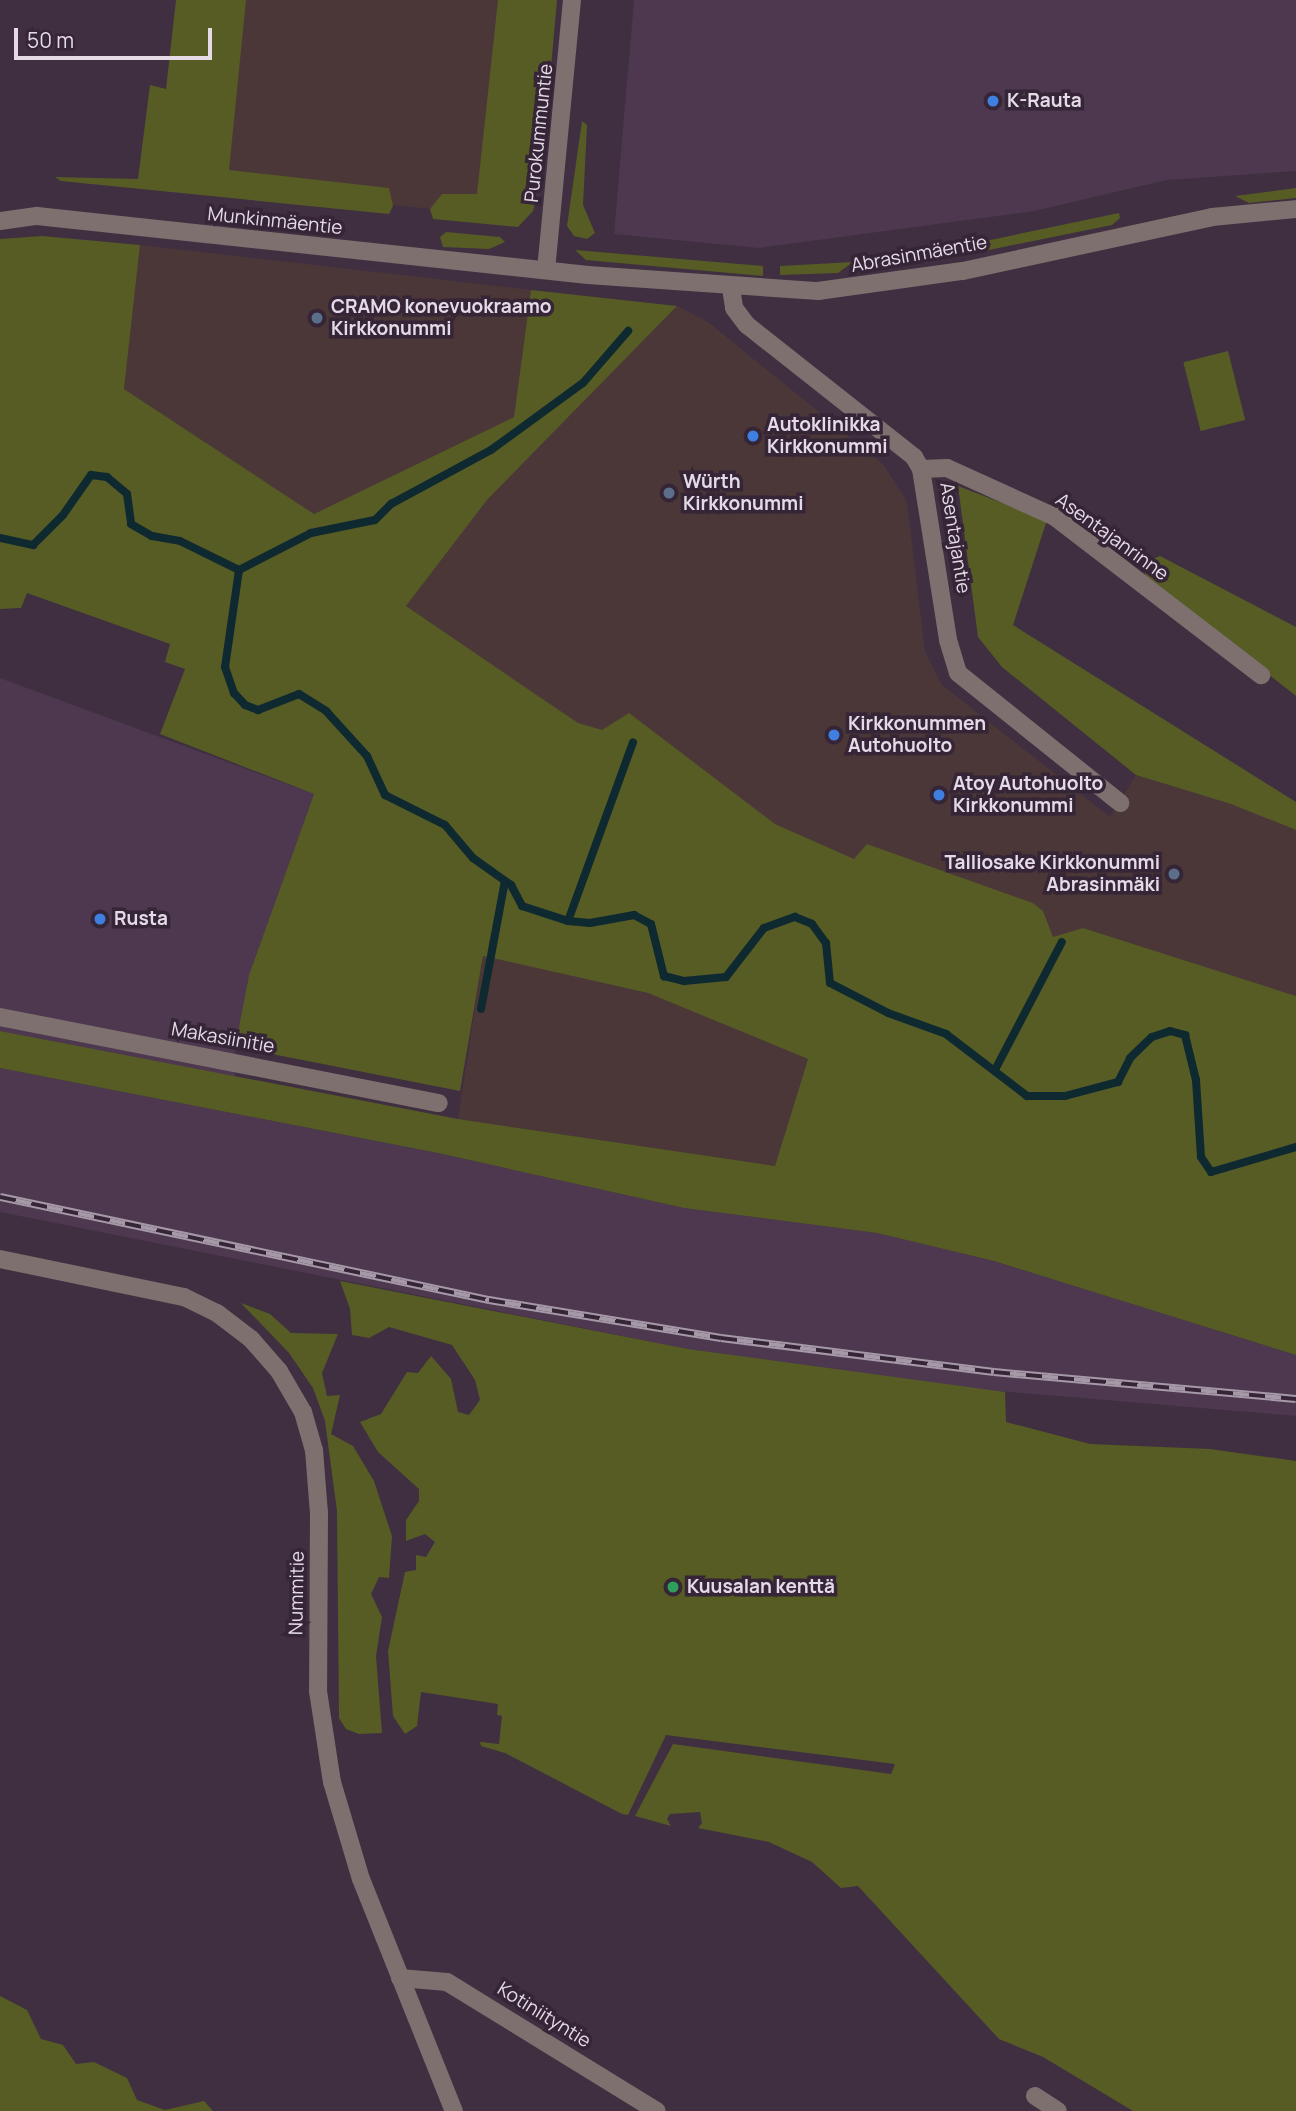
<!DOCTYPE html>
<meta charset="utf-8">
<style>
body{margin:0}
#map{position:relative;width:1296px;height:2111px;overflow:hidden;background:#3f2f41;font-family:Manrope,sans-serif}
div>[style]{position:absolute}
[style*='--x']{left:calc(var(--x)*1px);top:calc(var(--y)*1px);width:calc(var(--w)*1px);rotate:calc(var(--a)*1deg)}
.built>*{inset:0;background:#4d384f}
.industrial>*{inset:0;background:#4c3738}
.green>*{inset:0;background:#565c24;transform-origin:0 0}
.stream>*{height:8px;margin:-4px;padding:0 4px;transform-origin:4px;border-radius:4px;background:#0f2930}
.minor>*{height:18px;margin:-9px;padding:0 9px;transform-origin:9px;border-radius:9px;background:#7d706e}
.rail>*{height:8px;margin-top:-4px;transform-origin:0;background:repeating-linear-gradient(90deg,#352537 0 16px,#a598a7 0 32px);box-sizing:border-box;border-block:2px solid #a598a7}
.dots>*{width:19px;height:19px;translate:-50% -50%;box-sizing:border-box;border:4px solid #352537;border-radius:50%}
span{translate:-50% -50%;white-space:nowrap;text-align:center;line-height:1.15;-webkit-text-stroke:7px #352537;paint-order:stroke}
.poi-label{font-size:19px;color:#e5dbe7;font-weight:700}
.left{translate:0 -50%;text-align:left}
.right{translate:-100% -50%;text-align:right}
.street-label{font-size:19px;color:#e5dbe7}
.scale{position:absolute;left:14px;top:28px;width:198px;height:32px;box-sizing:border-box;border:4px solid #e5dbe7;border-top:0;padding-left:9px;font-size:21px;line-height:24px;white-space:nowrap;color:#e5dbe7;-webkit-text-stroke:5px #352537;paint-order:stroke}
</style>
<div id="map">
<div class="built">
<div style="clip-path:polygon(634px 0,1296px 0,1296px 171px,1167px 180px,1034px 211px,759px 248px,614px 234px)"></div>
<div style="clip-path:polygon(0 678px,314px 794px,249px 975px,236px 1042px,235px 1078px,0 1031px)"></div>
<div style="clip-path:polygon(0 1068px,438px 1153px,684px 1208px,877px 1233px,994px 1261px,1296px 1355px,1296px 1416px,973px 1389px,688px 1349px,0 1212px)"></div>
</div>
<div class="industrial">
<div style="clip-path:polygon(201px 0,536px 0,490px 215px,182px 183px)"></div>
<div style="clip-path:polygon(140px 245px,531px 290px,514px 417px,314px 514px,124px 389px)"></div>
<div style="clip-path:polygon(677px 306px,708px 322px,883px 464px,907px 502px,925px 652px,942px 685px,1110px 817px,1136px 775px,1231px 804px,1296px 830px,1296px 996px,1083px 928px,1053px 937px,1043px 911px,1033px 903px,867px 844px,855px 860px,775px 824px,715px 781px,578px 723px,406px 606px,487px 500px)"></div>
<div style="clip-path:polygon(483px 956px,648px 993px,808px 1059px,775px 1166px,458px 1119px)"></div>
</div>
<div class="green">
<div style="clip-path:polygon(176px 0,246px 0,229px 170px,389px 188px,393px 206px,389px 214px,61px 181px,55px 177px,138px 179px,150px 85px,166px 89px)"></div>
<div style="clip-path:polygon(498px 0,557px 0,541px 180px,533px 211px,518px 227px,433px 219px,430px 209px,442px 194px,477px 194px)"></div>
<div style="clip-path:polygon(582px 121px,587px 125px,583px 205px,595px 233px,587px 239px,574px 236px,567px 226px)"></div>
<div style="clip-path:polygon(1296px 188px,1296px 198px,1249px 203px,1235px 196px)"></div>
<div style="clip-path:polygon(1119px 213px,1120px 218px,1112px 225px,925px 263px,915px 261px,914px 256px)"></div>
<div style="clip-path:polygon(446px 232px,500px 237px,505px 242px,489px 249px,443px 247px,440px 237px)"></div>
<div style="clip-path:polygon(42px 236px,140px 245px,124px 389px,314px 514px,514px 417px,531px 290px,677px 306px,487px 500px,406px 606px,578px 723px,602px 730px,629px 713px,775px 824px,854px 859px,867px 844px,1033px 903px,1043px 911px,1053px 937px,1083px 928px,1296px 996px,1296px 1355px,994px 1261px,877px 1233px,684px 1208px,438px 1153px,0 1068px,0 1031px,458px 1119px,775px 1166px,808px 1059px,648px 993px,483px 956px,460px 1091px,277px 1055px,236px 1042px,249px 975px,314px 794px,160px 734px,185px 669px,165px 662px,170px 644px,27px 593px,21px 608px,0 609px,0 239px)"></div>
<div style="clip-path:polygon(575px 250px,763px 266px,763px 276px,586px 260px)"></div>
<div style="clip-path:polygon(853px 262px,838px 273px,780px 275px,780px 266px)"></div>
<div style="left:1228px;top:351px;width:71px;height:46px;rotate:76deg"></div>
<div style="clip-path:polygon(958px 486px,1047px 520px,1013px 625px,1296px 802px,1296px 830px,1231px 804px,1136px 775px,1002px 667px,978px 637px)"></div>
<div style="clip-path:polygon(1160px 556px,1296px 627px,1296px 696px,1147px 579px,1141px 563px)"></div>
<div style="clip-path:polygon(340px 1281px,688px 1349px,1005px 1392px,1006px 1422px,1090px 1444px,1210px 1449px,1296px 1461px,1296px 2111px,1133px 2111px,1043px 2057px,999px 2039px,858px 1886px,841px 1888px,812px 1862px,769px 1842px,698px 1828px,702px 1823px,700px 1812px,670px 1814px,667px 1819px,671px 1826px,635px 1816px,673px 1744px,891px 1774px,895px 1764px,666px 1735px,628px 1815px,622px 1814px,505px 1753px,481px 1746px,480px 1742px,499px 1744px,502px 1716px,497px 1715px,498px 1704px,421px 1692px,417px 1726px,405px 1734px,393px 1716px,388px 1651px,405px 1572px,416px 1570px,416px 1555px,426px 1557px,435px 1542px,425px 1534px,406px 1541px,406px 1520px,419px 1501px,419px 1489px,378px 1452px,360px 1422px,381px 1414px,407px 1372px,418px 1373px,431px 1356px,451px 1379px,458px 1412px,469px 1415px,480px 1400px,475px 1380px,452px 1345px,389px 1327px,369px 1338px,352px 1335px,350px 1309px)"></div>
<div style="clip-path:polygon(241px 1303px,270px 1314px,291px 1333px,338px 1334px,322px 1373px,327px 1396px,340px 1395px,331px 1434px,353px 1446px,374px 1481px,392px 1536px,389px 1578px,379px 1577px,371px 1594px,382px 1617px,376px 1656px,382px 1733px,359px 1734px,346px 1729px,339px 1718px,337px 1511px,325px 1421px,313px 1388px,289px 1353px)"></div>
<div style="clip-path:polygon(0 1996px,27px 2010px,41px 2039px,63px 2045px,76px 2064px,94px 2062px,127px 2078px,137px 2100px,165px 2110px,204px 2101px,213px 2111px,0 2111px)"></div>
</div>
<div class="stream">
<div style="--x:0;--y:538;--w:34;--a:12"></div>
<div style="--x:33;--y:545;--w:42;--a:-45"></div>
<div style="--x:63;--y:515;--w:49;--a:-55"></div>
<div style="--x:91;--y:475;--w:16;--a:7"></div>
<div style="--x:107;--y:477;--w:26;--a:40"></div>
<div style="--x:127;--y:494;--w:30;--a:82"></div>
<div style="--x:131;--y:524;--w:24;--a:30"></div>
<div style="--x:152;--y:536;--w:28;--a:10"></div>
<div style="--x:180;--y:541;--w:66;--a:26.2"></div>
<div style="--x:239;--y:570;--w:98;--a:98.2"></div>
<div style="--x:225;--y:667;--w:28;--a:71"></div>
<div style="--x:234;--y:693;--w:16;--a:47"></div>
<div style="--x:245;--y:705;--w:14;--a:21"></div>
<div style="--x:258;--y:710;--w:44;--a:-21.3"></div>
<div style="--x:299;--y:694;--w:32;--a:32"></div>
<div style="--x:326;--y:711;--w:61;--a:47.7"></div>
<div style="--x:367;--y:756;--w:43;--a:65.2"></div>
<div style="--x:385;--y:795;--w:67;--a:26.6"></div>
<div style="--x:445;--y:825;--w:43;--a:49.7"></div>
<div style="--x:473;--y:858;--w:47;--a:35.4"></div>
<div style="--x:511;--y:885;--w:24;--a:62"></div>
<div style="--x:522;--y:906;--w:48;--a:18.1"></div>
<div style="--x:568;--y:921;--w:22;--a:5"></div>
<div style="--x:590;--y:923;--w:45;--a:-10.3"></div>
<div style="--x:634;--y:915;--w:19;--a:28"></div>
<div style="--x:651;--y:924;--w:54;--a:76"></div>
<div style="--x:664;--y:976;--w:21;--a:14"></div>
<div style="--x:684;--y:981;--w:42;--a:-5.4"></div>
<div style="--x:726;--y:977;--w:62;--a:-52.2"></div>
<div style="--x:764;--y:928;--w:33;--a:-20"></div>
<div style="--x:795;--y:917;--w:18;--a:22"></div>
<div style="--x:812;--y:924;--w:24;--a:54"></div>
<div style="--x:826;--y:943;--w:40;--a:84.3"></div>
<div style="--x:830;--y:983;--w:65;--a:27.3"></div>
<div style="--x:888;--y:1013;--w:62;--a:19.9"></div>
<div style="--x:946;--y:1034;--w:102;--a:37.4"></div>
<div style="--x:1027;--y:1096;--w:38;--a:0"></div>
<div style="--x:1065;--y:1096;--w:55;--a:-14.8"></div>
<div style="--x:1118;--y:1082;--w:27;--a:-63"></div>
<div style="--x:1130;--y:1058;--w:30;--a:-44"></div>
<div style="--x:1152;--y:1037;--w:19;--a:-18"></div>
<div style="--x:1170;--y:1031;--w:16;--a:15"></div>
<div style="--x:1185;--y:1035;--w:46;--a:76.3"></div>
<div style="--x:1196;--y:1080;--w:77;--a:86.3"></div>
<div style="--x:1201;--y:1157;--w:18;--a:56"></div>
<div style="--x:1211;--y:1172;--w:89;--a:-16.4"></div>
<div style="--x:239;--y:570;--w:81;--a:-27.2"></div>
<div style="--x:311;--y:533;--w:65;--a:-11.5"></div>
<div style="--x:375;--y:520;--w:23;--a:-45"></div>
<div style="--x:391;--y:504;--w:114;--a:-28.4"></div>
<div style="--x:491;--y:450;--w:114;--a:-36.1"></div>
<div style="--x:583;--y:383;--w:69;--a:-49.1"></div>
<div style="--x:568;--y:921;--w:190;--a:-70"></div>
<div style="--x:481;--y:1009;--w:130;--a:-79.4"></div>
<div style="--x:996;--y:1068;--w:142;--a:-62.4"></div>
</div>
<div class="minor">
<div style="--x:0;--y:221;--w:37;--a:-8"></div>
<div style="--x:37;--y:216;--w:554;--a:6.11"></div>
<div style="--x:588;--y:275;--w:231;--a:4"></div>
<div style="--x:818;--y:291;--w:146;--a:-7.9"></div>
<div style="--x:963;--y:271;--w:255;--a:-12.2"></div>
<div style="--x:1212;--y:217;--w:84;--a:-5.4"></div>
<div style="--x:546;--y:270;--w:271;--a:-84.5"></div>
<div style="--x:731;--y:288;--w:20;--a:81"></div>
<div style="--x:734;--y:308;--w:21;--a:53"></div>
<div style="--x:747;--y:325;--w:213;--a:38.3"></div>
<div style="--x:914;--y:457;--w:14;--a:60"></div>
<div style="--x:921;--y:469;--w:173;--a:81"></div>
<div style="--x:948;--y:640;--w:34;--a:73"></div>
<div style="--x:958;--y:673;--w:208;--a:38.7"></div>
<div style="--x:921;--y:469;--w:26;--a:-2"></div>
<div style="--x:947;--y:468;--w:119;--a:24.4"></div>
<div style="--x:1055;--y:517;--w:260;--a:37.5"></div>
<div style="--x:0;--y:1017;--w:447;--a:11.1"></div>
<div style="--x:0;--y:1259;--w:188;--a:11.7"></div>
<div style="--x:184;--y:1297;--w:37;--a:26"></div>
<div style="--x:217;--y:1313;--w:43;--a:37.4"></div>
<div style="--x:251;--y:1339;--w:43;--a:48.8"></div>
<div style="--x:279;--y:1371;--w:48;--a:59.7"></div>
<div style="--x:303;--y:1412;--w:40;--a:74"></div>
<div style="--x:314;--y:1450;--w:63;--a:85.5"></div>
<div style="--x:319;--y:1513;--w:178;--a:90.3"></div>
<div style="--x:318;--y:1691;--w:92;--a:81.3"></div>
<div style="--x:332;--y:1782;--w:101;--a:73.4"></div>
<div style="--x:361;--y:1879;--w:250;--a:68.2"></div>
<div style="--x:400;--y:1978;--w:47;--a:4.9"></div>
<div style="--x:447;--y:1982;--w:246;--a:31.6"></div>
<div style="--x:1035;--y:2096;--w:27;--a:33"></div>
</div>
<div class="rail">
<div style="--x:0;--y:1197;--w:500;--a:11.9"></div>
<div style="--x:489;--y:1300;--w:235;--a:9.3"></div>
<div style="--x:721;--y:1338;--w:275;--a:7.1"></div>
<div style="--x:994;--y:1372;--w:303;--a:5.1"></div>
</div>
<div class="dots">
<div style="left:993px;top:101px;background:#3f7fe0"></div>
<div style="left:317px;top:318px;background:#5c6f8a"></div>
<div style="left:753px;top:436px;background:#3f7fe0"></div>
<div style="left:669px;top:493px;background:#5c6f8a"></div>
<div style="left:834px;top:735px;background:#3f7fe0"></div>
<div style="left:939px;top:795px;background:#3f7fe0"></div>
<div style="left:1174px;top:874px;background:#5c6f8a"></div>
<div style="left:100px;top:919px;background:#3f7fe0"></div>
<div style="left:673px;top:1587px;background:#2e9e5b"></div>
</div>
<div class="poi-label">
<span class="left" style="left:1007px;top:101px">K-Rauta</span>
<span class="left" style="left:331px;top:318px">CRAMO konevuokraamo<br>Kirkkonummi</span>
<span class="left" style="left:767px;top:436px">Autoklinikka<br>Kirkkonummi</span>
<span class="left" style="left:683px;top:493px">Würth<br>Kirkkonummi</span>
<span class="left" style="left:848px;top:735px">Kirkkonummen<br>Autohuolto</span>
<span class="left" style="left:953px;top:795px">Atoy Autohuolto<br>Kirkkonummi</span>
<span class="right" style="left:1160px;top:874px">Talliosake Kirkkonummi<br>Abrasinmäki</span>
<span class="left" style="left:114px;top:919px">Rusta</span>
<span class="left" style="left:687px;top:1587px">Kuusalan kenttä</span>
</div>
<div class="street-label">
<span style="left:539px;top:133px;rotate:-84deg">Purokummuntie</span>
<span style="left:275px;top:221px;rotate:6deg">Munkinmäentie</span>
<span style="left:919px;top:254px;rotate:-10deg">Abrasinmäentie</span>
<span style="left:1112px;top:537px;rotate:36deg">Asentajanrinne</span>
<span style="left:955px;top:538px;rotate:81deg">Asentajantie</span>
<span style="left:223px;top:1038px;rotate:10deg">Makasiinitie</span>
<span style="left:297px;top:1593px;rotate:-89deg">Nummitie</span>
<span style="left:544px;top:2015px;rotate:32deg">Kotiniityntie</span>
</div>
<div class="scale">50 m</div>
</div>
